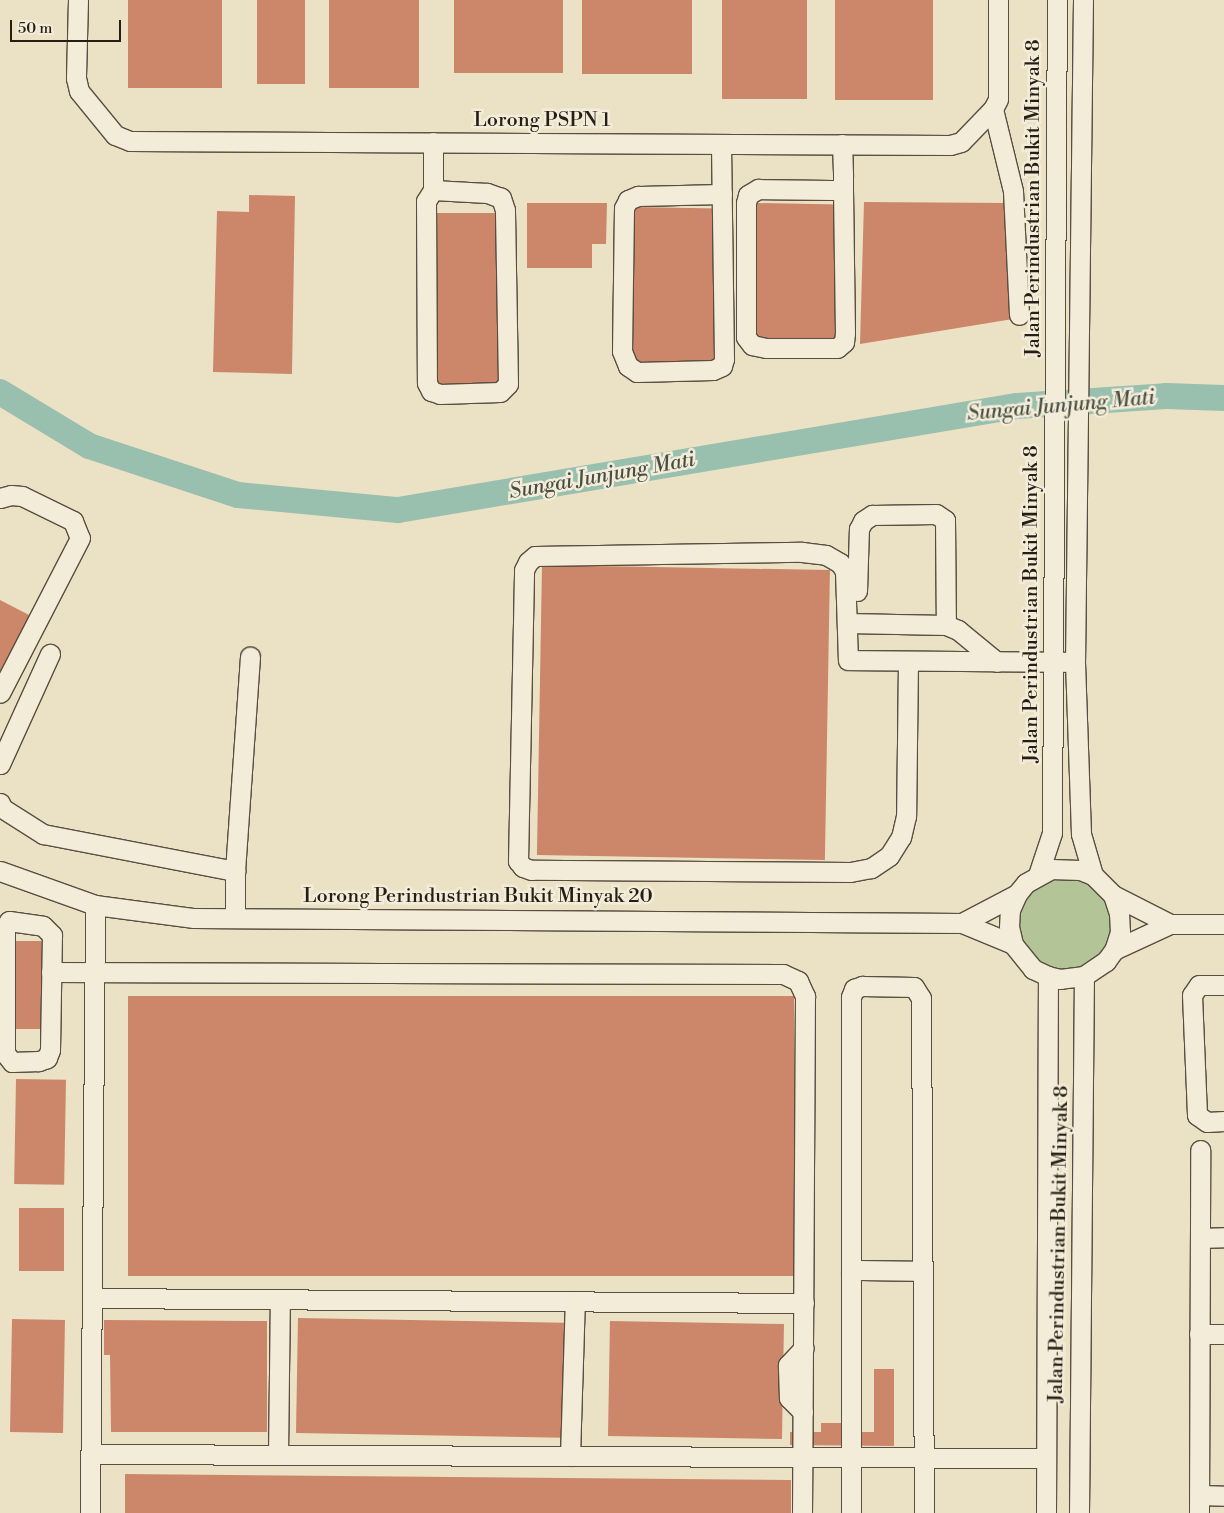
<!DOCTYPE html>
<style>
body{margin:0}
#map{position:relative;width:1224px;height:1513px;overflow:hidden;background:#ebe2c5;font-family:"Libre Bodoni",serif}
div>[style]{position:absolute}
[style*='--x']{left:calc(var(--x)*1px);top:calc(var(--y)*1px);width:calc(var(--w)*1px);rotate:calc(var(--a)*1deg)}
.green>*{inset:0;background:#b3c497}
.round{border-radius:50%}
.river>*{height:26px;margin:-13px;padding:0 13px;transform-origin:13px;border-radius:13px;background:#99bfae}
.building>*{inset:0;background:#cc866a;transform-origin:0 0}
.roads{filter:drop-shadow(1px 0 #594e40) drop-shadow(-1px 0 #594e40) drop-shadow(0 1px #594e40) drop-shadow(0 -1px #594e40)}
.minor>*{height:19px;margin:-9.5px;padding:0 9.5px;transform-origin:9.5px;border-radius:9.5px;background:#f2ecd9}
span{translate:-50% -50%;white-space:nowrap;text-align:center;line-height:1.15;-webkit-text-stroke:5px #f2ecd9;paint-order:stroke}
.street-label{font-size:20px;color:#281d14}
.water-label{font-size:21px;color:#4a4e42;font-style:italic}
.scale{position:absolute;left:10px;top:20px;width:111px;height:22px;box-sizing:border-box;border:2px solid #281d14;border-top:0;padding-left:6px;font-size:15px;line-height:18px;white-space:nowrap;color:#281d14;-webkit-text-stroke:4px #f2ecd9;paint-order:stroke}
</style>
<div id="map">
<div class="green">
<div class="round" style="left:1016px;top:876px;width:96px;height:96px"></div>
</div>
<div class="river">
<div style="--x:0;--y:392;--w:104;--a:31.2"></div>
<div style="--x:89;--y:446;--w:157;--a:18.2"></div>
<div style="--x:238;--y:495;--w:161;--a:5.4"></div>
<div style="--x:398;--y:510;--w:628;--a:-9.54"></div>
<div style="--x:1017;--y:406;--w:149;--a:-3.8"></div>
<div style="--x:1166;--y:396;--w:58;--a:2"></div>
</div>
<div class="building">
<div style="left:128px;top:0;width:94px;height:88px"></div>
<div style="left:257px;top:0;width:48px;height:84px"></div>
<div style="left:329px;top:0;width:90px;height:88px"></div>
<div style="left:454px;top:0;width:109px;height:73px"></div>
<div style="left:582px;top:0;width:110px;height:74px"></div>
<div style="left:722px;top:0;width:85px;height:99px"></div>
<div style="left:835px;top:0;width:98px;height:100px"></div>
<div style="clip-path:polygon(249px 195px,295px 196px,292px 374px,213px 372px,217px 211px,249px 212px)"></div>
<div style="clip-path:polygon(864px 202px,1006px 203px,1013px 319px,860px 344px)"></div>
<div style="clip-path:polygon(527px 203px,607px 203px,606px 244px,592px 244px,592px 268px,527px 268px)"></div>
<div style="left:755px;top:203px;width:85px;height:139px;rotate:1deg"></div>
<div style="left:633px;top:207px;width:86px;height:157px;rotate:1deg"></div>
<div style="left:432px;top:213px;width:68px;height:175px"></div>
<div style="left:542px;top:565px;width:288px;height:290px;rotate:1deg"></div>
<div style="clip-path:polygon(0 600px,31px 616px,0 675px)"></div>
<div style="left:15px;top:941px;width:31px;height:88px"></div>
<div style="left:128px;top:996px;width:666px;height:280px"></div>
<div style="left:16px;top:1079px;width:50px;height:105px;rotate:1deg"></div>
<div style="left:19px;top:1208px;width:45px;height:63px"></div>
<div style="left:298px;top:1318px;width:267px;height:115px;rotate:1deg"></div>
<div style="left:12px;top:1319px;width:53px;height:113px;rotate:1deg"></div>
<div style="clip-path:polygon(104px 1320px,267px 1321px,267px 1432px,111px 1432px,110px 1355px,104px 1355px)"></div>
<div style="left:610px;top:1321px;width:174px;height:115px;rotate:1deg"></div>
<div style="clip-path:polygon(874px 1369px,894px 1369px,894px 1446px,790px 1445px,790px 1432px,821px 1432px,821px 1423px,841px 1423px,842px 1432px,874px 1432px)"></div>
<div style="clip-path:polygon(125px 1474px,791px 1480px,791px 1513px,125px 1513px)"></div>
</div>
<div class="roads">
<div class="minor">
<div style="--x:78;--y:0;--w:78;--a:91.5"></div>
<div style="--x:76;--y:78;--w:13;--a:77"></div>
<div style="--x:79;--y:91;--w:57;--a:50.7"></div>
<div style="--x:115;--y:135;--w:16;--a:22"></div>
<div style="--x:130;--y:141;--w:820;--a:0.28"></div>
<div style="--x:950;--y:145;--w:11;--a:-15"></div>
<div style="--x:961;--y:142;--w:46;--a:-45.9"></div>
<div style="--x:993;--y:109;--w:11;--a:-63"></div>
<div style="--x:998;--y:99;--w:99;--a:-90"></div>
<div style="--x:1083;--y:0;--w:662;--a:90.69"></div>
<div style="--x:1075;--y:662;--w:172;--a:88"></div>
<div style="--x:1081;--y:834;--w:43;--a:73.7"></div>
<div style="--x:993;--y:109;--w:84;--a:76.3"></div>
<div style="--x:1013;--y:191;--w:124;--a:87.2"></div>
<div style="--x:433;--y:142;--w:48;--a:90"></div>
<div style="--x:433;--y:190;--w:13;--a:122"></div>
<div style="--x:426;--y:201;--w:182;--a:89.7"></div>
<div style="--x:427;--y:383;--w:9;--a:63"></div>
<div style="--x:431;--y:391;--w:9;--a:18"></div>
<div style="--x:440;--y:394;--w:60;--a:-1.9"></div>
<div style="--x:500;--y:392;--w:11;--a:-45"></div>
<div style="--x:508;--y:384;--w:174;--a:-91"></div>
<div style="--x:505;--y:210;--w:13;--a:-108"></div>
<div style="--x:501;--y:198;--w:15;--a:-160"></div>
<div style="--x:487;--y:193;--w:54;--a:-176.8"></div>
<div style="--x:721;--y:144;--w:215;--a:89.2"></div>
<div style="--x:724;--y:359;--w:7;--a:106"></div>
<div style="--x:722;--y:366;--w:10;--a:156"></div>
<div style="--x:713;--y:370;--w:76;--a:178.5"></div>
<div style="--x:637;--y:372;--w:11;--a:-146"></div>
<div style="--x:628;--y:366;--w:16;--a:-112"></div>
<div style="--x:622;--y:351;--w:143;--a:-89.2"></div>
<div style="--x:624;--y:208;--w:9;--a:-63"></div>
<div style="--x:628;--y:200;--w:11;--a:-22"></div>
<div style="--x:638;--y:196;--w:84;--a:-1.4"></div>
<div style="--x:842;--y:144;--w:32;--a:88"></div>
<div style="--x:843;--y:176;--w:14;--a:90"></div>
<div style="--x:843;--y:190;--w:143;--a:89.2"></div>
<div style="--x:845;--y:333;--w:9;--a:96"></div>
<div style="--x:844;--y:342;--w:9;--a:139"></div>
<div style="--x:837;--y:348;--w:71;--a:180"></div>
<div style="--x:766;--y:348;--w:14;--a:-168"></div>
<div style="--x:752;--y:345;--w:10;--a:-127"></div>
<div style="--x:746;--y:337;--w:134;--a:-90"></div>
<div style="--x:746;--y:203;--w:8;--a:-76"></div>
<div style="--x:748;--y:195;--w:12;--a:-31"></div>
<div style="--x:758;--y:189;--w:85;--a:0.7"></div>
<div style="--x:0;--y:498;--w:11;--a:-15"></div>
<div style="--x:11;--y:495;--w:11;--a:5"></div>
<div style="--x:22;--y:496;--w:57;--a:26.1"></div>
<div style="--x:73;--y:521;--w:18;--a:68"></div>
<div style="--x:80;--y:538;--w:174;--a:117.3"></div>
<div style="--x:857;--y:591;--w:62;--a:-88.2"></div>
<div style="--x:859;--y:529;--w:9;--a:-63"></div>
<div style="--x:863;--y:521;--w:11;--a:-34"></div>
<div style="--x:872;--y:515;--w:64;--a:-0.9"></div>
<div style="--x:936;--y:514;--w:11;--a:34"></div>
<div style="--x:945;--y:520;--w:105;--a:89.5"></div>
<div style="--x:847;--y:623;--w:99;--a:1.2"></div>
<div style="--x:946;--y:625;--w:13;--a:23"></div>
<div style="--x:958;--y:630;--w:50;--a:39.4"></div>
<div style="--x:908;--y:661;--w:155;--a:90.7"></div>
<div style="--x:906;--y:816;--w:22;--a:103"></div>
<div style="--x:901;--y:837;--w:22;--a:122"></div>
<div style="--x:889;--y:856;--w:22;--a:146"></div>
<div style="--x:871;--y:868;--w:21;--a:169"></div>
<div style="--x:850;--y:872;--w:319;--a:-179.6"></div>
<div style="--x:531;--y:870;--w:9;--a:-159"></div>
<div style="--x:523;--y:867;--w:8;--a:-130"></div>
<div style="--x:518;--y:861;--w:291;--a:-88.8"></div>
<div style="--x:524;--y:570;--w:9;--a:-63"></div>
<div style="--x:528;--y:562;--w:9;--a:-41"></div>
<div style="--x:535;--y:556;--w:267;--a:-0.9"></div>
<div style="--x:802;--y:552;--w:24;--a:7"></div>
<div style="--x:826;--y:555;--w:16;--a:30"></div>
<div style="--x:840;--y:563;--w:9;--a:58"></div>
<div style="--x:845;--y:571;--w:89;--a:88.1"></div>
<div style="--x:848;--y:660;--w:227;--a:0.5"></div>
<div style="--x:0;--y:764;--w:121;--a:-65.6"></div>
<div style="--x:0;--y:803;--w:5;--a:68"></div>
<div style="--x:2;--y:808;--w:49;--a:32.4"></div>
<div style="--x:43;--y:834;--w:196;--a:10.9"></div>
<div style="--x:235;--y:871;--w:46;--a:90"></div>
<div style="--x:0;--y:871;--w:101;--a:19.7"></div>
<div style="--x:95;--y:905;--w:100;--a:7.5"></div>
<div style="--x:194;--y:918;--w:768;--a:0.37"></div>
<div style="--x:962;--y:923;--w:55;--a:22.4"></div>
<div style="--x:235;--y:871;--w:215;--a:-86"></div>
<div style="--x:1038;--y:875;--w:44;--a:-71.6"></div>
<div style="--x:1052;--y:833;--w:833;--a:-89.66"></div>
<div style="--x:1113;--y:895;--w:19;--a:72"></div>
<div style="--x:1119;--y:913;--w:19;--a:87"></div>
<div style="--x:1120;--y:932;--w:19;--a:108"></div>
<div style="--x:1114;--y:950;--w:14;--a:126"></div>
<div style="--x:1106;--y:961;--w:27;--a:146"></div>
<div style="--x:1084;--y:976;--w:24;--a:173"></div>
<div style="--x:1060;--y:979;--w:12;--a:-166"></div>
<div style="--x:1048;--y:976;--w:17;--a:-155"></div>
<div style="--x:1033;--y:969;--w:32;--a:-129"></div>
<div style="--x:1013;--y:944;--w:17;--a:-103"></div>
<div style="--x:1009;--y:927;--w:17;--a:-87"></div>
<div style="--x:1010;--y:910;--w:17;--a:-66"></div>
<div style="--x:1017;--y:894;--w:14;--a:-51"></div>
<div style="--x:1026;--y:883;--w:29;--a:-29"></div>
<div style="--x:1051;--y:869;--w:29;--a:2"></div>
<div style="--x:1080;--y:870;--w:14;--a:21"></div>
<div style="--x:1093;--y:875;--w:28;--a:45"></div>
<div style="--x:1113;--y:895;--w:64;--a:27"></div>
<div style="--x:9;--y:921;--w:34;--a:8"></div>
<div style="--x:43;--y:926;--w:13;--a:45"></div>
<div style="--x:52;--y:935;--w:115;--a:91"></div>
<div style="--x:50;--y:1050;--w:9;--a:111"></div>
<div style="--x:47;--y:1058;--w:9;--a:159"></div>
<div style="--x:39;--y:1061;--w:27;--a:178"></div>
<div style="--x:12;--y:1062;--w:11;--a:-128"></div>
<div style="--x:5;--y:1053;--w:125;--a:-90"></div>
<div style="--x:5;--y:928;--w:8;--a:-60"></div>
<div style="--x:962;--y:923;--w:62;--a:-27.8"></div>
<div style="--x:1114;--y:950;--w:62;--a:-24.9"></div>
<div style="--x:1170;--y:924;--w:54;--a:0"></div>
<div style="--x:51;--y:972;--w:732;--a:0.16"></div>
<div style="--x:783;--y:974;--w:17;--a:25"></div>
<div style="--x:798;--y:981;--w:17;--a:65"></div>
<div style="--x:805;--y:996;--w:517;--a:90.33"></div>
<div style="--x:1224;--y:985;--w:25;--a:180"></div>
<div style="--x:1199;--y:985;--w:12;--a:125"></div>
<div style="--x:1192;--y:995;--w:120;--a:87.6"></div>
<div style="--x:1197;--y:1115;--w:12;--a:35"></div>
<div style="--x:1207;--y:1122;--w:17;--a:-3"></div>
<div style="--x:1200;--y:1238;--w:24;--a:-2"></div>
<div style="--x:851;--y:1270;--w:70;--a:0.8"></div>
<div style="--x:92;--y:1298;--w:712;--a:0.4"></div>
<div style="--x:1199;--y:1334;--w:25;--a:0"></div>
<div style="--x:803;--y:1412;--w:20;--a:-135"></div>
<div style="--x:789;--y:1398;--w:33;--a:-92"></div>
<div style="--x:788;--y:1365;--w:23;--a:-47"></div>
<div style="--x:92;--y:1454;--w:954;--a:0.24"></div>
<div style="--x:278;--y:1455;--w:156;--a:-89.3"></div>
<div style="--x:570;--y:1456;--w:155;--a:-88.2"></div>
<div style="--x:1200;--y:1495;--w:24;--a:2"></div>
<div style="--x:90;--y:1513;--w:608;--a:-89.53"></div>
<div style="--x:851;--y:1513;--w:516;--a:-90"></div>
<div style="--x:851;--y:997;--w:9;--a:-69"></div>
<div style="--x:854;--y:989;--w:9;--a:-21"></div>
<div style="--x:862;--y:986;--w:52;--a:1.1"></div>
<div style="--x:914;--y:987;--w:13;--a:58"></div>
<div style="--x:921;--y:998;--w:515;--a:89.67"></div>
<div style="--x:1046;--y:1513;--w:537;--a:-89.79"></div>
<div style="--x:1079;--y:1513;--w:537;--a:-89.47"></div>
<div style="--x:1199;--y:1513;--w:363;--a:-89.8"></div>
</div>
</div>
<div class="street-label">
<span style="left:542px;top:120px">Lorong PSPN 1</span>
<span style="left:1033px;top:198px;rotate:-90deg">Jalan Perindustrian Bukit Minyak 8</span>
<span style="left:1031px;top:604px;rotate:-90deg">Jalan Perindustrian Bukit Minyak 8</span>
<span style="left:478px;top:896px">Lorong Perindustrian Bukit Minyak 20</span>
<span style="left:1059px;top:1244px;rotate:-89deg">Jalan Perindustrian Bukit Minyak 8</span>
</div>
<div class="water-label">
<span style="left:1061px;top:406px;rotate:-5deg">Sungai Junjung Mati</span>
<span style="left:602px;top:476px;rotate:-10deg">Sungai Junjung Mati</span>
</div>
<div class="scale">50 m</div>
</div>
